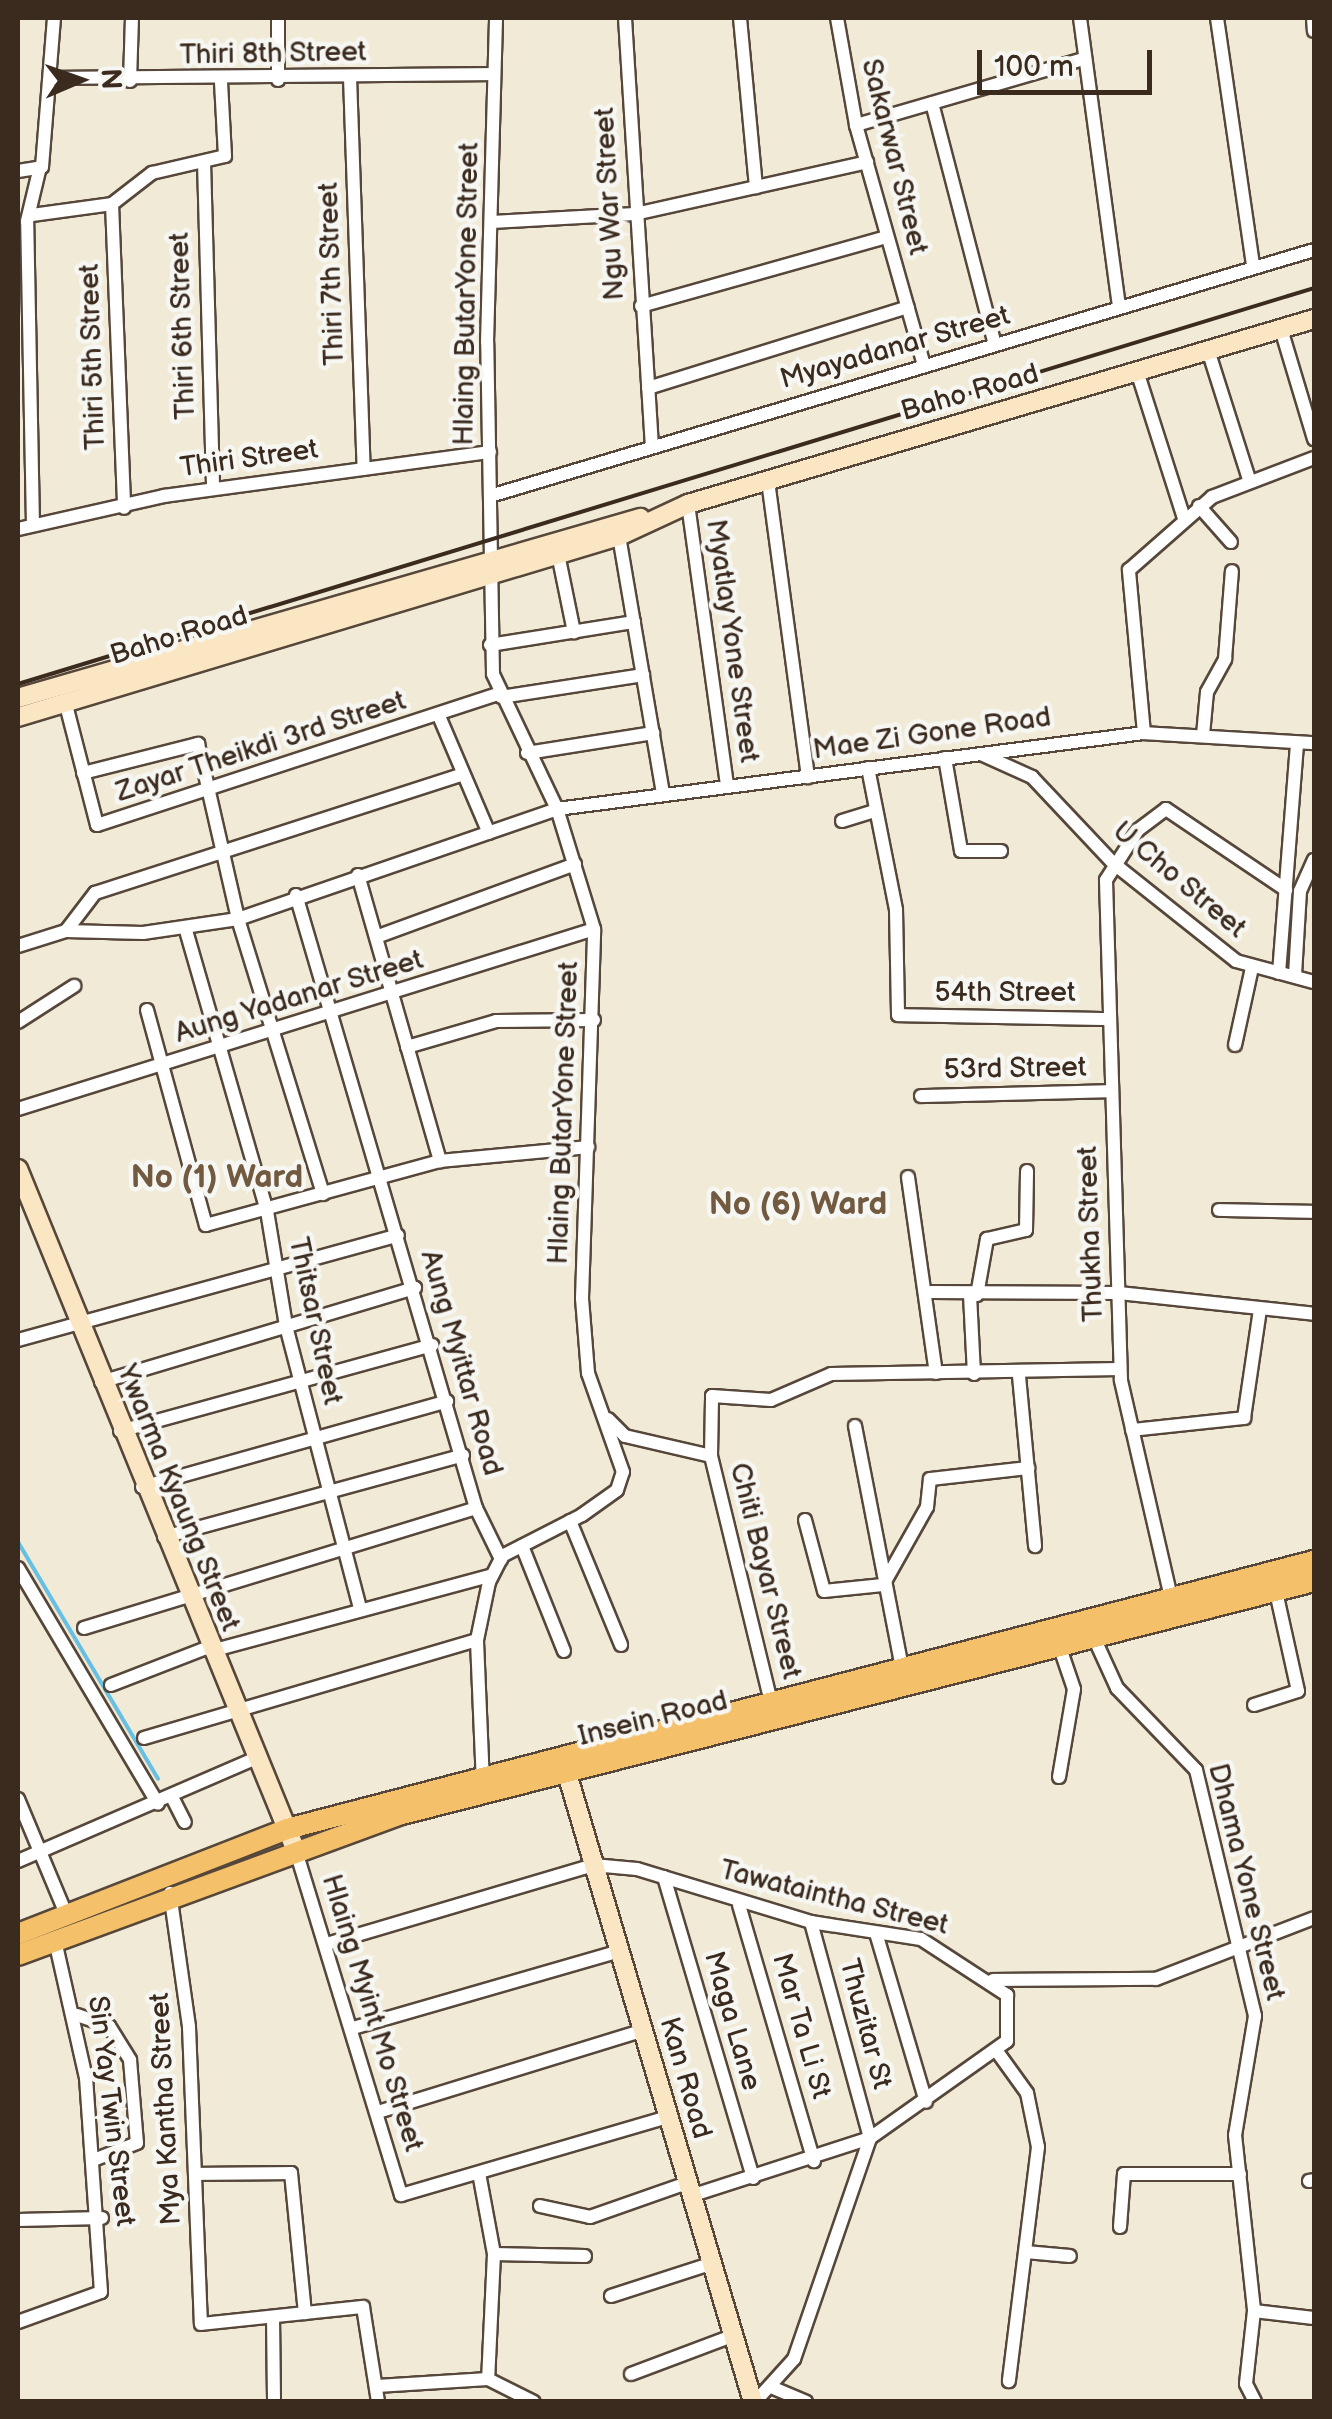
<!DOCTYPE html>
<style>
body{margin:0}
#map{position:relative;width:1332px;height:2419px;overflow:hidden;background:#f1ead6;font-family:"Balsamiq Sans",sans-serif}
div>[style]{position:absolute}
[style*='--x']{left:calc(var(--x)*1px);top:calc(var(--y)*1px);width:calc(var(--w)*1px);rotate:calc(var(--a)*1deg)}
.stream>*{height:4px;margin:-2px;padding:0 2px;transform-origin:2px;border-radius:2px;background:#67bfe4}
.roads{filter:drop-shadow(2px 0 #56473a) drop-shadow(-2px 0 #56473a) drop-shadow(0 2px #56473a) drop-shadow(0 -2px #56473a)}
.minor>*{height:12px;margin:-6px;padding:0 6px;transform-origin:6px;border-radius:6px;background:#fff}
.secondary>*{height:18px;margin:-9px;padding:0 9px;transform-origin:9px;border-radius:9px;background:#fbe6c3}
.primary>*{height:20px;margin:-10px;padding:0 10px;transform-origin:10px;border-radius:10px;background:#f4c16a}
.rail>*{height:4px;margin:-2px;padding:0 2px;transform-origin:2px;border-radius:2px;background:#3b2a1e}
span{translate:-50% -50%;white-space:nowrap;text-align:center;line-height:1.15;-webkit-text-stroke:9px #f6f6f2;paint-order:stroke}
.street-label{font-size:28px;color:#3b2a1e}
.quarter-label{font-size:32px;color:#725a41;font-weight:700}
.frame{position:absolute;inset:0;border:20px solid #3b2a1e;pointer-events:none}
.north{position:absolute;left:30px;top:30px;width:100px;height:100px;-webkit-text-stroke:8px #f6f6f2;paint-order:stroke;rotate:88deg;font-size:28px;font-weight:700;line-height:40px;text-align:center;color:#3b2a1e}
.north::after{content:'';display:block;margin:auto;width:35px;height:45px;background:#3b2a1e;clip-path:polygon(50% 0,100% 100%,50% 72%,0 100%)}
.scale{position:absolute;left:977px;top:50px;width:175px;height:45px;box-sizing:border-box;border:5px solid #3b2a1e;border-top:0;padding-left:12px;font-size:30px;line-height:35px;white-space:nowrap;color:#3b2a1e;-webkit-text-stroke:8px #f6f6f2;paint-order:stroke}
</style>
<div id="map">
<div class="stream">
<div style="--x:18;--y:1542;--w:275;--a:59.4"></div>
</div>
<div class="roads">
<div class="minor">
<div style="--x:625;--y:18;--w:429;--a:86.4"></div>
<div style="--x:740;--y:18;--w:170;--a:84.6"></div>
<div style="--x:837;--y:18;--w:109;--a:79.9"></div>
<div style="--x:856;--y:125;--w:249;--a:74.2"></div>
<div style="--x:1080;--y:18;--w:292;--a:82.3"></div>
<div style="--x:1217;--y:18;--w:251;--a:81.7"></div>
<div style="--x:1313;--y:18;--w:13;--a:86"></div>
<div style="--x:350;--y:77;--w:392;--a:88"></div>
<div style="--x:53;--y:78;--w:441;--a:-0.5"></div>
<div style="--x:278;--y:80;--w:62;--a:-90"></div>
<div style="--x:130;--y:81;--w:63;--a:-88.2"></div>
<div style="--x:932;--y:103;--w:249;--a:75.4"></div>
<div style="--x:856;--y:125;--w:236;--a:-16.2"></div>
<div style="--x:204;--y:162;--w:327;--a:88.4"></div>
<div style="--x:18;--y:171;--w:24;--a:-9"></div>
<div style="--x:42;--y:167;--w:149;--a:-85.4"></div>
<div style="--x:112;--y:204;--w:304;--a:87.7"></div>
<div style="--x:32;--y:215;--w:81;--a:-7.8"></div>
<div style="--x:112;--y:204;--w:51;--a:-37.8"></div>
<div style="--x:152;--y:173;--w:75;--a:-13.1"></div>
<div style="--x:225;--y:156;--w:75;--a:-93.1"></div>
<div style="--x:492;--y:222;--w:143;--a:-3.2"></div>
<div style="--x:635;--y:214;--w:238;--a:-12.6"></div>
<div style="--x:641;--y:306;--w:255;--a:-15.7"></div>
<div style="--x:1281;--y:329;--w:115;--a:73.3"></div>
<div style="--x:1208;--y:350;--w:135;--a:72.4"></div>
<div style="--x:1137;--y:371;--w:154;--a:72.3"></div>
<div style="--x:648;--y:388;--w:272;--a:-17.3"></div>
<div style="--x:768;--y:481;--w:299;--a:82.3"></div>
<div style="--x:490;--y:496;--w:860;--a:-16.62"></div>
<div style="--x:688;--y:504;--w:285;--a:82.1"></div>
<div style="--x:1199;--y:506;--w:48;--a:48.4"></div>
<div style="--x:33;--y:525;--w:304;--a:-91.1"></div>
<div style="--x:27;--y:221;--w:51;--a:-76.5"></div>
<div style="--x:18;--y:529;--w:150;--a:-12.7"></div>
<div style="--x:164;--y:496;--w:329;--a:-7.7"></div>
<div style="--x:619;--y:536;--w:262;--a:80.3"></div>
<div style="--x:558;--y:554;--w:80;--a:78.4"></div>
<div style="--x:490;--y:645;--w:146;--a:-9.1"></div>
<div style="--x:501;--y:697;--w:144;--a:-8.8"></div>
<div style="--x:65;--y:701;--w:128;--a:75.5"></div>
<div style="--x:97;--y:825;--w:424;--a:-18.1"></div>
<div style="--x:439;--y:716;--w:127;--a:66.9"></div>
<div style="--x:1144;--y:733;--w:164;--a:-95.3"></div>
<div style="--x:1129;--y:570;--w:111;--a:-41.3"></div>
<div style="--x:1212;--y:497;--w:109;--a:-20.9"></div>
<div style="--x:1203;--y:735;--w:43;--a:-84.7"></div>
<div style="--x:1207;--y:692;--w:38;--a:-61"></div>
<div style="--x:1225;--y:659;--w:88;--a:-85.5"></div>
<div style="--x:527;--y:753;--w:128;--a:-9"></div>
<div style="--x:981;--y:754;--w:56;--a:24.3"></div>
<div style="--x:1032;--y:777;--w:118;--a:46.7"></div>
<div style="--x:1113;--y:863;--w:157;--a:38.5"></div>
<div style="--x:1236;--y:961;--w:81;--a:15.1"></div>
<div style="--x:945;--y:758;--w:94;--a:80.2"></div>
<div style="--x:961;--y:851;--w:40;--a:0"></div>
<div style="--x:868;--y:768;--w:145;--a:78.8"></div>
<div style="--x:896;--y:910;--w:105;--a:88.9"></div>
<div style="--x:898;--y:1015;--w:211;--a:1.1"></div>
<div style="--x:83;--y:773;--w:119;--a:-14.2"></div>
<div style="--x:198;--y:744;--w:180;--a:77.1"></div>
<div style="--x:238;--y:919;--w:288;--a:72.8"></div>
<div style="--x:842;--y:821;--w:34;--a:-17"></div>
<div style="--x:358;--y:875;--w:298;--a:74"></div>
<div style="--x:296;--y:895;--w:639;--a:73.64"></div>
<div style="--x:476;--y:1508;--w:57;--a:63.9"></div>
<div style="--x:185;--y:927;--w:296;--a:73.9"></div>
<div style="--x:267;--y:1211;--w:117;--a:80.6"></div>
<div style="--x:286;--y:1326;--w:288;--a:75.3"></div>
<div style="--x:66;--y:931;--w:77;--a:1.5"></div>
<div style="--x:143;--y:933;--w:96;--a:-8.4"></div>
<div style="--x:238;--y:919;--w:337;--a:-19"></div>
<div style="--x:557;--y:809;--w:592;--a:-7.38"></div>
<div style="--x:1144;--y:733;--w:170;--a:3.4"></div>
<div style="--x:376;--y:937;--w:212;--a:-20.1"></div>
<div style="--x:18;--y:946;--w:50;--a:-17.4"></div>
<div style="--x:66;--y:931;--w:48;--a:-52.7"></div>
<div style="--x:95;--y:893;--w:385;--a:-17.9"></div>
<div style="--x:1279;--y:973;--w:231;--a:-85.5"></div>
<div style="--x:1295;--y:975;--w:84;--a:-86.6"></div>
<div style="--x:1300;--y:891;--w:34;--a:-66"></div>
<div style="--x:147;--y:1010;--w:223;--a:74.7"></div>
<div style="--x:206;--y:1225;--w:243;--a:-15.3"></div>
<div style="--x:440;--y:1161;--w:149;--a:-5.4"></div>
<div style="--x:18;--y:1022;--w:67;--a:-32.7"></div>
<div style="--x:1235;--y:1045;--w:79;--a:-77.6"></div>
<div style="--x:407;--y:1047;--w:93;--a:-16.3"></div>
<div style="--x:496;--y:1021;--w:98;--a:-0.6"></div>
<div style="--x:921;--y:1096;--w:189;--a:-1.5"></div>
<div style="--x:18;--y:1109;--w:603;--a:-17.35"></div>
<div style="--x:908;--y:1177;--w:198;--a:81.9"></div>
<div style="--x:1219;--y:1210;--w:95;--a:1.2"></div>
<div style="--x:931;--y:1292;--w:188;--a:0.3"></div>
<div style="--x:1119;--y:1293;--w:196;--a:6.1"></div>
<div style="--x:970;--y:1295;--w:79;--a:87.1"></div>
<div style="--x:977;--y:1295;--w:57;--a:-79.9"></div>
<div style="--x:987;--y:1239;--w:40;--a:-13"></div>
<div style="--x:1026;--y:1230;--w:59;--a:-89"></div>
<div style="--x:18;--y:1340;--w:394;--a:-15.4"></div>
<div style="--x:1019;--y:1376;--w:171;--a:84.6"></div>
<div style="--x:101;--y:1382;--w:328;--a:-16.7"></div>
<div style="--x:608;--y:1419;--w:24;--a:45"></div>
<div style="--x:625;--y:1436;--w:88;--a:13.1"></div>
<div style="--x:855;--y:1426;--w:252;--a:79"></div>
<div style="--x:1132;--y:1430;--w:113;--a:-6.1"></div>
<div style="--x:1244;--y:1418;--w:110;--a:-81.6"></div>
<div style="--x:120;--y:1431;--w:324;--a:-15.4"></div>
<div style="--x:142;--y:1487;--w:317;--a:-15.7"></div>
<div style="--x:805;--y:1520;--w:73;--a:75"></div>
<div style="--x:824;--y:1591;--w:59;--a:-5.8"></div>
<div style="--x:883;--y:1585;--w:90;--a:-60.6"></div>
<div style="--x:927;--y:1507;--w:28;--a:-84"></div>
<div style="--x:930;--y:1479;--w:99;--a:-6.4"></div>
<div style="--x:570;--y:1521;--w:134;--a:67.6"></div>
<div style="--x:164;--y:1537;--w:310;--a:-15.3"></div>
<div style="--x:522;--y:1546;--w:113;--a:68.2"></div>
<div style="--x:18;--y:1568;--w:274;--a:59.3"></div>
<div style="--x:1173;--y:1606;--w:232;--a:-103"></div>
<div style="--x:1121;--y:1380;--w:500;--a:-91.72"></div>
<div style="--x:1106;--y:880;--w:59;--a:-57.4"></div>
<div style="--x:1138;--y:830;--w:35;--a:-37"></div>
<div style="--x:1166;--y:809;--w:145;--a:34"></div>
<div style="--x:84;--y:1628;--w:410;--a:-17"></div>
<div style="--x:1091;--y:1631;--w:63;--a:65.5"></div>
<div style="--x:1117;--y:1688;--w:114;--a:46.1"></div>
<div style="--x:1196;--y:1770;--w:253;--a:76.5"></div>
<div style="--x:1255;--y:2016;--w:121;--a:99.5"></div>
<div style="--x:1235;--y:2135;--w:177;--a:83.8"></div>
<div style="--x:1254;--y:2311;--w:73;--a:96.3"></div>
<div style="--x:1246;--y:2384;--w:20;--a:63"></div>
<div style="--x:211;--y:1651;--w:291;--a:-15.1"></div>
<div style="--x:111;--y:1685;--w:105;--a:-21.2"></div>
<div style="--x:770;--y:1698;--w:249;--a:-103.7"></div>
<div style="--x:711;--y:1456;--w:60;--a:-89"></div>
<div style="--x:712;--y:1396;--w:59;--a:3.9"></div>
<div style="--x:771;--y:1400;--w:65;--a:-23.4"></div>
<div style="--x:831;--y:1374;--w:289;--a:-1"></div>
<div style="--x:1254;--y:1705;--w:46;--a:-17.7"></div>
<div style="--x:1298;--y:1691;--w:107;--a:-102.5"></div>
<div style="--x:144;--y:1738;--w:347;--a:-16.4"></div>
<div style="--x:1059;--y:1777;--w:89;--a:-80.3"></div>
<div style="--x:1074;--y:1689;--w:46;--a:-108.8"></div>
<div style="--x:483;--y:1784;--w:144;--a:-92.4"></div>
<div style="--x:477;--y:1640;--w:59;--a:-78.3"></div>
<div style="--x:489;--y:1582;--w:29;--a:-63"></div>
<div style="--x:502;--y:1556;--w:90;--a:-27.1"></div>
<div style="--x:582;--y:1515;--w:43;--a:-35.5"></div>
<div style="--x:617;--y:1490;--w:19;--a:-72"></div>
<div style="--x:623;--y:1472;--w:105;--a:-109.5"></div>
<div style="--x:588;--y:1373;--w:75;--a:-94.6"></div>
<div style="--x:582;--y:1298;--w:369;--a:-88.1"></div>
<div style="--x:594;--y:929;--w:126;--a:-107.1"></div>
<div style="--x:557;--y:809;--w:149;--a:-115.4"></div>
<div style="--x:493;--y:674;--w:332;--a:-91"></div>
<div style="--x:487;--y:342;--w:324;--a:-88.4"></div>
<div style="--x:172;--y:1797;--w:28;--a:63"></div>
<div style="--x:18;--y:1799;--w:125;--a:67.3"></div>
<div style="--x:295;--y:1848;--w:363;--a:73"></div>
<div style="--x:401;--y:2195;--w:277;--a:-16.3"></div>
<div style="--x:18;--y:1861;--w:259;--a:-23.4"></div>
<div style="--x:664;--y:1877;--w:314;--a:73.5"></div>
<div style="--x:170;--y:1893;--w:135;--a:81.9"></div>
<div style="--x:189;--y:2027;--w:297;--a:87.7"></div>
<div style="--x:201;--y:2324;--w:163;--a:-6"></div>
<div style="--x:363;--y:2307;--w:96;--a:81"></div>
<div style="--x:739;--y:1905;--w:267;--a:73.7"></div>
<div style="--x:876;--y:1933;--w:176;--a:73.5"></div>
<div style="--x:330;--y:1943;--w:274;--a:-16.5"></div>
<div style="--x:593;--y:1865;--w:44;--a:5.2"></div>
<div style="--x:637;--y:1869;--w:182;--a:16.9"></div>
<div style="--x:811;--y:1922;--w:111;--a:8.8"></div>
<div style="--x:921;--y:1939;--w:103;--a:33.1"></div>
<div style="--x:1007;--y:1995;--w:46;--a:90"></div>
<div style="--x:1007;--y:2041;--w:168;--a:144.7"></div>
<div style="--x:870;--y:2138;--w:189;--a:162.1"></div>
<div style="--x:993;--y:1980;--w:163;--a:-0.4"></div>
<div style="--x:1156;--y:1979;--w:169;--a:-21.1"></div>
<div style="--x:77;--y:2015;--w:34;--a:19"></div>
<div style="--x:109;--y:2026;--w:40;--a:58"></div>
<div style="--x:130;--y:2060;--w:83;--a:85.2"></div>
<div style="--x:137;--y:2143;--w:44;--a:158.7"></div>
<div style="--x:353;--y:2028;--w:277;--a:-16.1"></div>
<div style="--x:996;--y:2050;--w:53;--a:54.2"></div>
<div style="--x:1027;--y:2093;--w:55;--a:78.5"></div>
<div style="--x:1038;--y:2147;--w:236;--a:97.1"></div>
<div style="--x:378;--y:2112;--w:276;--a:-17.1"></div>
<div style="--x:479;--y:2173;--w:82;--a:79.5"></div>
<div style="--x:494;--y:2254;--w:125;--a:92.7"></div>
<div style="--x:195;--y:2174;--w:96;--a:-0.6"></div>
<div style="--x:291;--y:2173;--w:141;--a:84.3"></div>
<div style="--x:1309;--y:2181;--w:5;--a:-11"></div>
<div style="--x:540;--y:2206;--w:51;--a:12.4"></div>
<div style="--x:590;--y:2217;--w:103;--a:-19.3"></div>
<div style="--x:18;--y:2220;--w:84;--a:-1.4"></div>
<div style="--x:1120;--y:2227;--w:53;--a:-85.7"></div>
<div style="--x:1124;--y:2174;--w:116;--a:0"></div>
<div style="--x:1026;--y:2252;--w:44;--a:5.2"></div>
<div style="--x:494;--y:2254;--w:91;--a:1.3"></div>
<div style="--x:611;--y:2296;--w:104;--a:-17.9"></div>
<div style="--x:1254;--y:2311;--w:60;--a:6.7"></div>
<div style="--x:273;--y:2317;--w:85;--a:89.3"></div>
<div style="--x:18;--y:2322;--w:88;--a:-19.9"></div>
<div style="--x:101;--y:2292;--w:215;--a:-94"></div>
<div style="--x:86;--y:2078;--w:141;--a:-102.7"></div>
<div style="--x:631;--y:2374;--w:108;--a:-20.6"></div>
<div style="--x:377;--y:2386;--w:111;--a:-3.6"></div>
<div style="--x:488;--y:2379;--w:51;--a:26.6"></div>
<div style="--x:771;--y:2387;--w:38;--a:23"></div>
<div style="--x:755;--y:2402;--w:58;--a:-47.8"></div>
<div style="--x:794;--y:2359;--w:234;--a:-71"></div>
<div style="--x:870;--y:2138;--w:224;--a:-105.3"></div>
</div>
<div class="secondary">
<div style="--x:18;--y:698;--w:648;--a:-16.14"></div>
<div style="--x:18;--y:717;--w:628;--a:-16.76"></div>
<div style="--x:619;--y:536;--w:76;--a:-24.9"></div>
<div style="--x:688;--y:504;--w:653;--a:-16.46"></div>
<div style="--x:18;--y:1169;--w:731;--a:67.82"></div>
<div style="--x:563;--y:1760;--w:670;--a:73.51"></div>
</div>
<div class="primary">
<div style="--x:18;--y:1934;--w:289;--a:-21.3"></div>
<div style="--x:287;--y:1829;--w:1061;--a:-14.63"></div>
<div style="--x:18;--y:1955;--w:409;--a:-20.2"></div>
<div style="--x:402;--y:1814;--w:941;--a:-14.33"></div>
</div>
</div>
<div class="rail">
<div style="--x:18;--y:684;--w:1355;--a:-16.99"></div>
</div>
<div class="street-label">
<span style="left:273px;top:54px;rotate:-1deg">Thiri 8th Street</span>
<span style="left:894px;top:157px;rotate:76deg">Sakarwar Street</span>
<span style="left:610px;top:204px;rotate:-93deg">Ngu War Street</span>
<span style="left:332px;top:274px;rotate:-92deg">Thiri 7th Street</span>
<span style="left:467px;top:294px;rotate:-89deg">Hlaing ButarYone Street</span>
<span style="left:183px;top:326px;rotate:-92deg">Thiri 6th Street</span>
<span style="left:895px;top:348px;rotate:-16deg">Myayadanar Street</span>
<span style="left:93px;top:357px;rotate:-92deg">Thiri 5th Street</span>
<span style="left:970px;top:393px;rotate:-16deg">Baho Road</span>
<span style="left:249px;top:459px;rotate:-8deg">Thiri Street</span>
<span style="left:179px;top:636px;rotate:-17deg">Baho Road</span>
<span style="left:732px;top:641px;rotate:82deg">Myatlay Yone Street</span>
<span style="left:932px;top:734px;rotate:-8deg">Mae Zi Gone Road</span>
<span style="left:261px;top:747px;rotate:-18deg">Zayar Theikdi 3rd Street</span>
<span style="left:1179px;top:880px;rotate:40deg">U Cho Street</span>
<span style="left:1005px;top:993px">54th Street</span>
<span style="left:299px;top:997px;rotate:-17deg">Aung Yadanar Street</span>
<span style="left:1015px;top:1069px;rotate:-1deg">53rd Street</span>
<span style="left:564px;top:1113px;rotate:-88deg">Hlaing ButarYone Street</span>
<span style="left:1091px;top:1234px;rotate:-92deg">Thukha Street</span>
<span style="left:315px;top:1321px;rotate:78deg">Thitsar Street</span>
<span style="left:461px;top:1363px;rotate:74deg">Aung Myittar Road</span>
<span style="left:178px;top:1498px;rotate:68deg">Ywarma Kyaung Street</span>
<span style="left:765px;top:1571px;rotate:76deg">Chiti Bayar Street</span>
<span style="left:653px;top:1719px;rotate:-14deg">Insein Road</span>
<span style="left:1246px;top:1882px;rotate:76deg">Dhama Yone Street</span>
<span style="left:834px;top:1898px;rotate:14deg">Tawataintha Street</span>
<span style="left:372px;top:2013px;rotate:73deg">Hlaing Myint Mo Street</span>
<span style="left:732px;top:2021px;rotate:74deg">Maga Lane</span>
<span style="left:865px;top:2024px;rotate:75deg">Thuzitar St</span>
<span style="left:801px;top:2026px;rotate:74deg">Mar Ta Li St</span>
<span style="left:685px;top:2078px;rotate:74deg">Kan Road</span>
<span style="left:166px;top:2109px;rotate:-93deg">Mya Kantha Street</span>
<span style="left:111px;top:2111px;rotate:83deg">Sin Yay Twin Street</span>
</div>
<div class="quarter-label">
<span style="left:217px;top:1178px">No (1) Ward</span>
<span style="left:798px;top:1205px">No (6) Ward</span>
</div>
<div class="frame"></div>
<div class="north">N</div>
<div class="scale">100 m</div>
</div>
